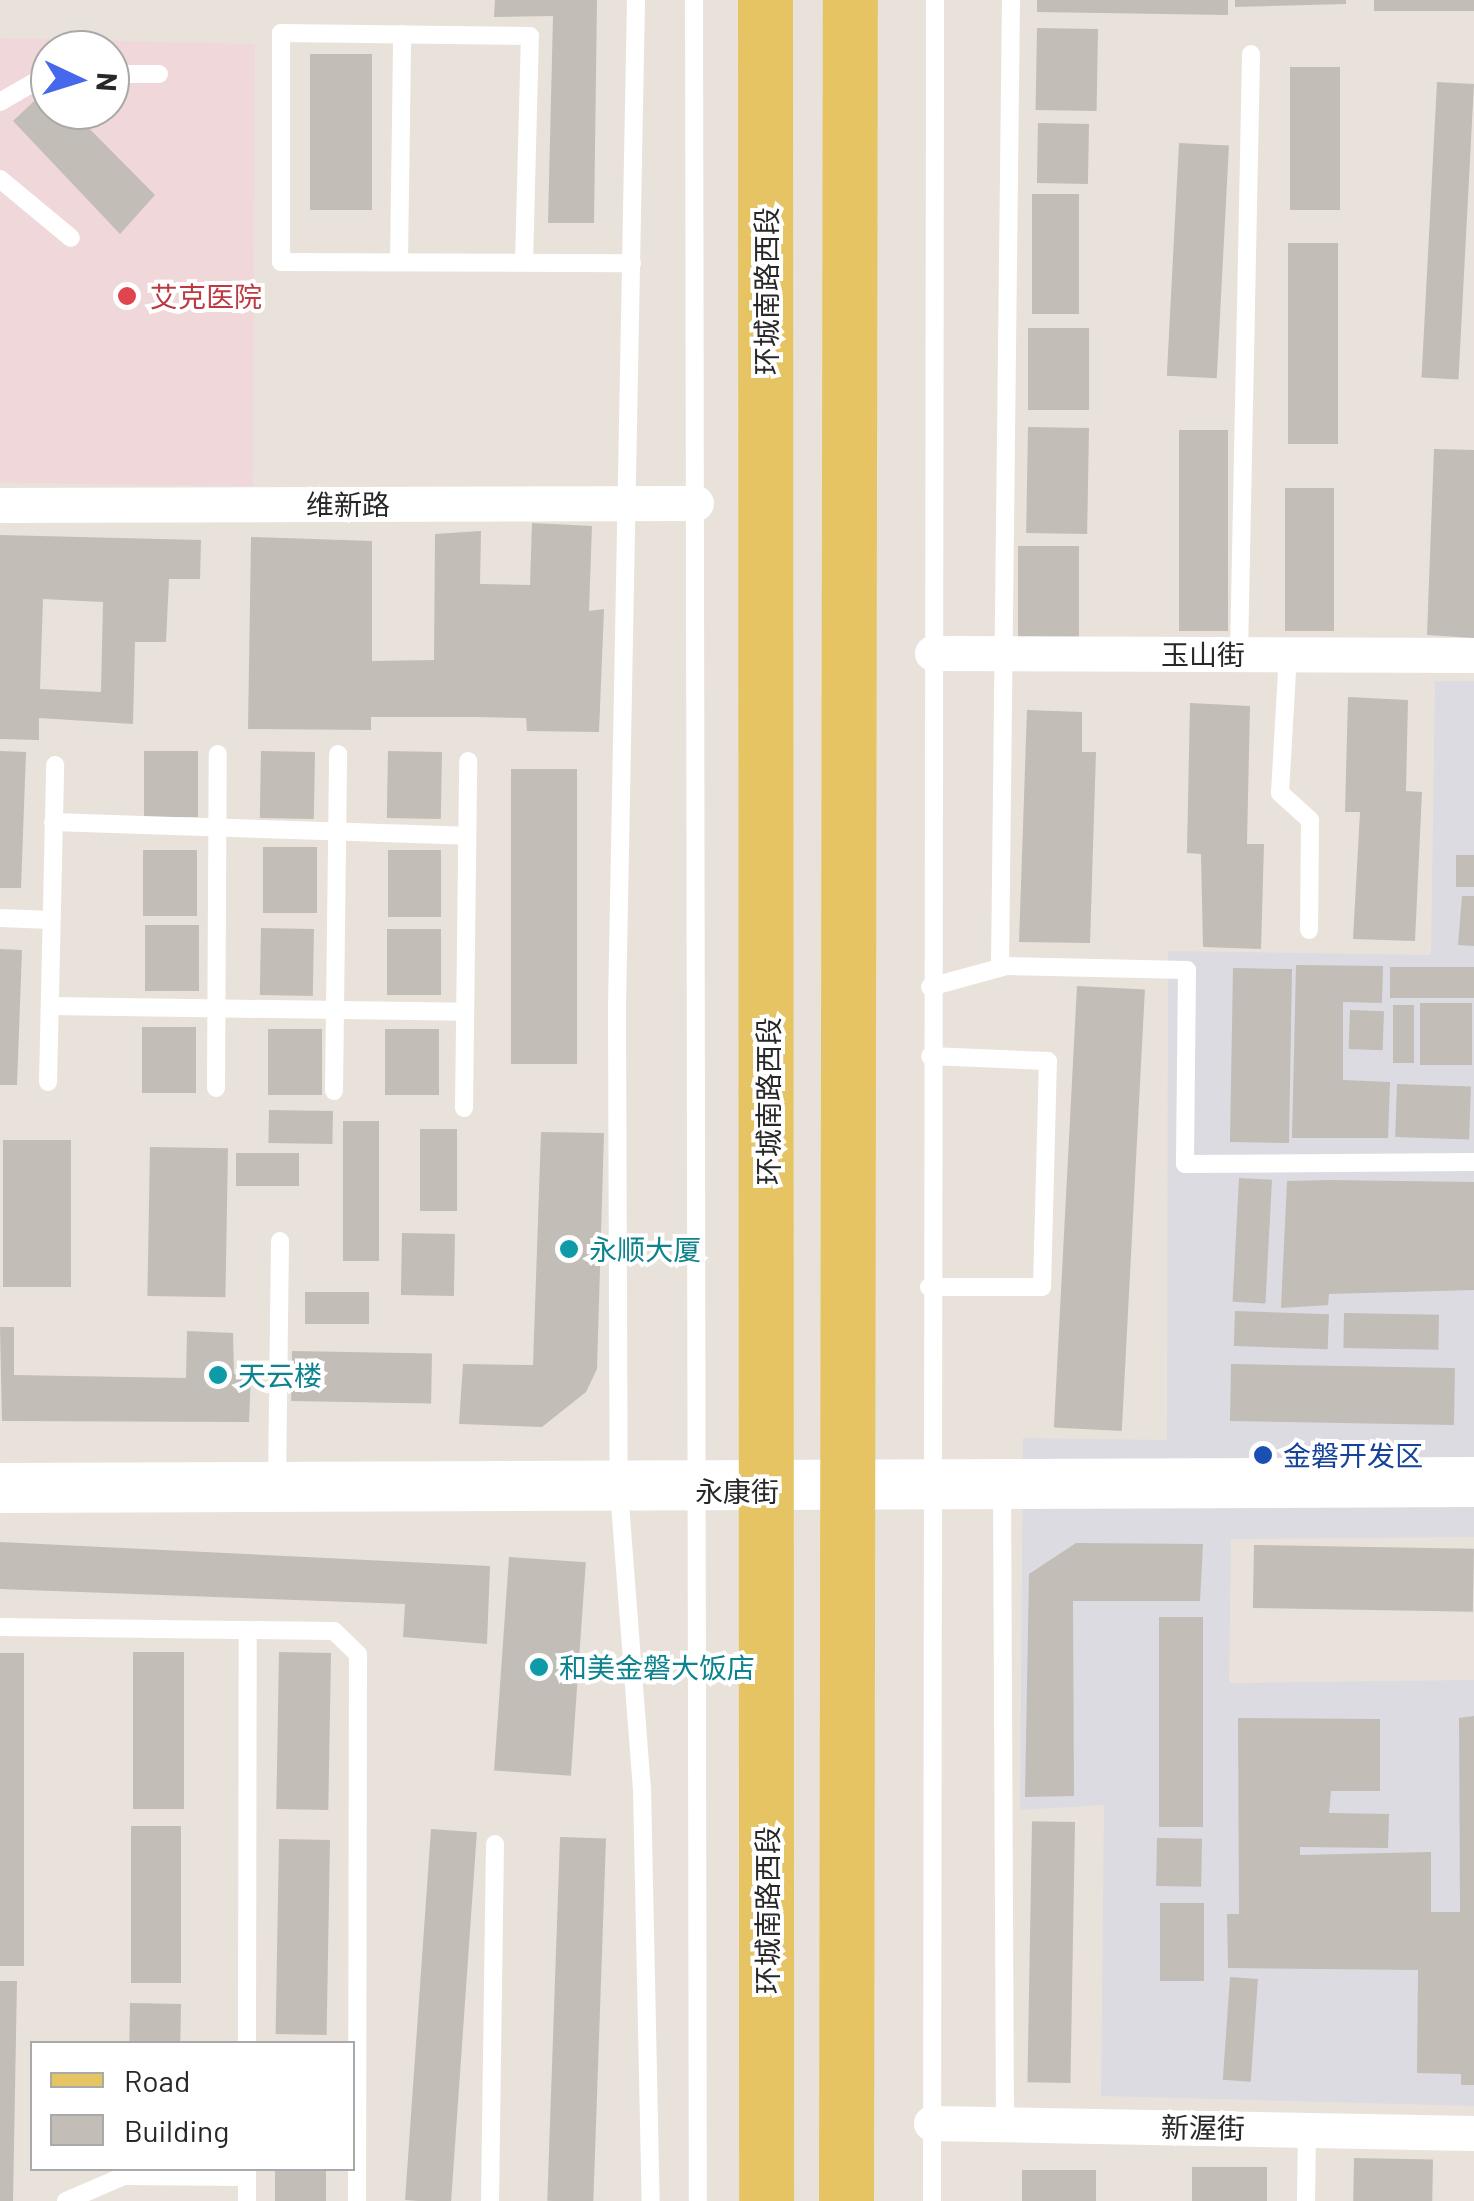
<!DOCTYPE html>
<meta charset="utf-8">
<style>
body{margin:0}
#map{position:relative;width:1474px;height:2201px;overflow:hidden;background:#e9e2da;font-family:Barlow,"Noto Sans SC",sans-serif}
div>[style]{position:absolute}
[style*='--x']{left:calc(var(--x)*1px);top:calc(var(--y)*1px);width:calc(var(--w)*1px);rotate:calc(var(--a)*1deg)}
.industrial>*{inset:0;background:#dddbe2}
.medical>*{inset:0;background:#f0d8da}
.building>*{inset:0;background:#c2bdb6;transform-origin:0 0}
.lane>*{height:18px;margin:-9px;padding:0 9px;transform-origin:9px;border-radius:9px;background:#fff}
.street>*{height:35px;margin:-17.5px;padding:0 17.5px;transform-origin:17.5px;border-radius:17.5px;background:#fff}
.secondary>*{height:50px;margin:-25px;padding:0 25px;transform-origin:25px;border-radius:25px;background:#fff}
.primary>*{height:55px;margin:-27.5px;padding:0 27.5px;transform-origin:27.5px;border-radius:27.5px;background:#e6c463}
.dots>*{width:28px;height:28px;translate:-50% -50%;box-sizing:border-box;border:5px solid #fff;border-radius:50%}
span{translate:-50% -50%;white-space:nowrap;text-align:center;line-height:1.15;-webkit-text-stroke:8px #fff;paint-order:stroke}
.street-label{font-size:28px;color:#282828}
.health-label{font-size:28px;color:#be3a42}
.left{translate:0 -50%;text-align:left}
.culture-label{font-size:28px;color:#0d838f}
.transit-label{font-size:28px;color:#164399}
.legend{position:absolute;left:30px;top:2041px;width:325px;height:130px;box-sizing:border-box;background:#fff;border:2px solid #a9a9a9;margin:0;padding:12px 18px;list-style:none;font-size:30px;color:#282828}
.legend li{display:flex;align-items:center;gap:20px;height:50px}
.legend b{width:50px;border:2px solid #a9a9a9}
.north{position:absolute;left:30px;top:30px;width:100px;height:100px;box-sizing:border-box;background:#fff;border:2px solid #a9a9a9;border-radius:50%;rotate:94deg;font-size:28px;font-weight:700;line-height:40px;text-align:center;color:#282828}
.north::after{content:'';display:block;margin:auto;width:35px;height:45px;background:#4568ec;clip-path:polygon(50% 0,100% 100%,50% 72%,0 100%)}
</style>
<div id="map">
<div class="industrial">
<div style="clip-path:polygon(1435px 681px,1474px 681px,1474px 1537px,1231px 1539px,1229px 1683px,1474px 1680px,1474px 2106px,1101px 2096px,1104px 1805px,1020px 1810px,1023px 1438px,1167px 1440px,1168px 951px,1431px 955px)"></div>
</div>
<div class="medical">
<div style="clip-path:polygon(evenodd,0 38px,255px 44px,253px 486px,0 483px,0 38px,50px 50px,110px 50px,110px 110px,50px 110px,50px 50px)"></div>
</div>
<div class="building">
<div style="clip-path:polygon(495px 0,597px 0,594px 223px,548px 223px,553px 16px,494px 17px)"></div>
<div style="clip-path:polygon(1037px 0,1228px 0,1228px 15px,1037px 12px)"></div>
<div style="clip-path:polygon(1235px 0,1346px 0,1346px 4px,1235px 7px)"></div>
<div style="left:1374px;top:0;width:100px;height:11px"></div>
<div style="left:1037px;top:28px;width:61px;height:82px;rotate:1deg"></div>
<div style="left:372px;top:54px;width:156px;height:62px;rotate:90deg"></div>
<div style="left:1290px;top:67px;width:50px;height:143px"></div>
<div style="left:1437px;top:82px;width:37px;height:296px;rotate:3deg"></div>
<div style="clip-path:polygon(50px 86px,50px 110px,71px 110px,155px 195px,120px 234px,13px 121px)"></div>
<div style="left:1038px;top:123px;width:51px;height:60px;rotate:1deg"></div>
<div style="left:1179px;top:143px;width:50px;height:233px;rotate:3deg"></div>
<div style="left:1032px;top:194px;width:47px;height:120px"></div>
<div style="left:1288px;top:243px;width:50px;height:201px"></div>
<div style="left:1028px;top:328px;width:61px;height:82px"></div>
<div style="left:1028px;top:427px;width:61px;height:106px;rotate:1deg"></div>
<div style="left:1179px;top:430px;width:49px;height:201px"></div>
<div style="clip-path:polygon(1434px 449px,1474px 450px,1474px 638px,1427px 635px)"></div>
<div style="left:1285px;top:488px;width:49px;height:143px"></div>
<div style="clip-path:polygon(532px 523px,592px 526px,589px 611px,604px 609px,599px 732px,527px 731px,526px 718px,478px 717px,371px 717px,371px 730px,248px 729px,251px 537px,372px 541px,372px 661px,434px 660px,435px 534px,481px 531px,480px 584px,530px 585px)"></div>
<div style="clip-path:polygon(evenodd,0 535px,201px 540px,200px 579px,169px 579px,166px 642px,135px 642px,133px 724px,39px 718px,39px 740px,0 739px,0 535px,43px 599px,103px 602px,101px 692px,40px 689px,43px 599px)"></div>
<div style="left:1018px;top:546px;width:61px;height:91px"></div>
<div style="clip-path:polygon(1348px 697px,1408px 700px,1406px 791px,1422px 792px,1415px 941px,1353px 939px,1360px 812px,1345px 812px)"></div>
<div style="clip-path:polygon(1190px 703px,1250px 706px,1247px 844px,1264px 844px,1261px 949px,1203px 947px,1201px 854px,1187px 853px)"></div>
<div style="clip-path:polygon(1027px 710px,1082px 712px,1082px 752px,1096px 752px,1090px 943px,1019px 942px)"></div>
<div style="clip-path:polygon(0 751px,26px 752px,21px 888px,0 888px)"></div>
<div style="left:144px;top:751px;width:54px;height:66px"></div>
<div style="left:261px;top:751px;width:54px;height:67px;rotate:1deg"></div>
<div style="left:388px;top:751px;width:54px;height:67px;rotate:1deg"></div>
<div style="left:511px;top:769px;width:66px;height:295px"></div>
<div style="left:263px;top:847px;width:54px;height:66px"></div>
<div style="left:143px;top:850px;width:54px;height:66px"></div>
<div style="left:388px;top:850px;width:53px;height:67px"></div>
<div style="left:1456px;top:855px;width:18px;height:32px"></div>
<div style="clip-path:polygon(1462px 896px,1474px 896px,1474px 946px,1458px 945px)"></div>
<div style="left:145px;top:925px;width:54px;height:66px"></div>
<div style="left:261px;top:928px;width:53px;height:67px;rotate:1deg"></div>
<div style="left:387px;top:929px;width:54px;height:66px"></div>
<div style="clip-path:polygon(0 949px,22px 950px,17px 1085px,0 1085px)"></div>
<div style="clip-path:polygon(1296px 965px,1383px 966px,1382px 1003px,1343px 1002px,1343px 1080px,1390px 1082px,1388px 1138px,1292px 1138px)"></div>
<div style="left:1474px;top:967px;width:31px;height:84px;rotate:90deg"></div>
<div style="left:1233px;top:968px;width:59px;height:174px;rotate:1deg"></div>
<div style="left:1077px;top:986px;width:68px;height:442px;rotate:3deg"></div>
<div style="left:1420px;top:1003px;width:52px;height:62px"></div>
<div style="left:1393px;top:1005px;width:21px;height:58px"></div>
<div style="left:1350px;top:1010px;width:34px;height:39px;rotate:2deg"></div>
<div style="left:142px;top:1027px;width:54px;height:66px"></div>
<div style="left:268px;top:1029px;width:54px;height:66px"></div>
<div style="left:385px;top:1029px;width:54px;height:66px"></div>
<div style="left:1397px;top:1084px;width:74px;height:53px;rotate:2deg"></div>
<div style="left:269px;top:1110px;width:64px;height:33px;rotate:1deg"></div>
<div style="left:343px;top:1121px;width:36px;height:140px"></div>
<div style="left:420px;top:1129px;width:37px;height:82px"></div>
<div style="clip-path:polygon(541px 1132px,604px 1133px,597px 1369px,586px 1392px,542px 1427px,459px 1424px,463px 1364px,533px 1365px)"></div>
<div style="left:3px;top:1140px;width:68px;height:147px"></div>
<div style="left:150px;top:1147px;width:78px;height:149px;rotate:1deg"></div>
<div style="left:236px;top:1153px;width:63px;height:33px"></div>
<div style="left:1239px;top:1178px;width:33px;height:124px;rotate:3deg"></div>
<div style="clip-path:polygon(1330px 1180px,1474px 1182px,1474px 1290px,1329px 1294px,1328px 1305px,1281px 1308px,1287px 1181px)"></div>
<div style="left:402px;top:1233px;width:53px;height:62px;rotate:1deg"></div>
<div style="left:305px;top:1292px;width:64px;height:32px"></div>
<div style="left:1235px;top:1311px;width:94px;height:35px;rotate:2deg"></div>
<div style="left:1344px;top:1313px;width:95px;height:35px;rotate:1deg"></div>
<div style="clip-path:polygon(0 1327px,14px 1327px,14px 1375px,186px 1378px,187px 1331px,233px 1333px,234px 1374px,251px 1374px,249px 1422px,2px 1421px)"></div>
<div style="left:292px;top:1351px;width:140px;height:50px;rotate:1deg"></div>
<div style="left:1231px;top:1364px;width:224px;height:57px;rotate:1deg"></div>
<div style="clip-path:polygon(0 1542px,490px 1566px,487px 1644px,403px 1637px,405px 1604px,0 1589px)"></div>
<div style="clip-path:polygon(1076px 1543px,1203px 1544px,1200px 1601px,1073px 1601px,1074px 1796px,1025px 1797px,1029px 1574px)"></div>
<div style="left:1254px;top:1545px;width:220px;height:63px;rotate:1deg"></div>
<div style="left:509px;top:1557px;width:77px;height:214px;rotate:4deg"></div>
<div style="left:1203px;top:1617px;width:210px;height:44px;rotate:90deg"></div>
<div style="left:184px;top:1652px;width:157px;height:51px;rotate:90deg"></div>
<div style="left:0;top:1653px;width:24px;height:313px"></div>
<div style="left:331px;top:1653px;width:157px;height:52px;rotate:91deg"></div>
<div style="clip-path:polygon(1474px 1716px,1474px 2085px,1461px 2085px,1461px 2074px,1417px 2073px,1418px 1970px,1228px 1968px,1227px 1914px,1239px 1914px,1238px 1718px,1380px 1719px,1380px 1791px,1331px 1791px,1329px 1813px,1389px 1814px,1388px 1848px,1300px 1847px,1300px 1855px,1431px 1852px,1431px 1912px,1460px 1912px,1459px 1718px)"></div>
<div style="left:1075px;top:1822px;width:261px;height:43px;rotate:91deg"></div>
<div style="left:181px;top:1826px;width:157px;height:50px;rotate:90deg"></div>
<div style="left:431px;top:1829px;width:46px;height:372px;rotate:4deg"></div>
<div style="left:560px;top:1837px;width:46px;height:364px;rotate:2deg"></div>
<div style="left:1157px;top:1838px;width:45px;height:48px;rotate:1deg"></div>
<div style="left:330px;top:1840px;width:195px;height:51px;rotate:91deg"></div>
<div style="left:1160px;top:1903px;width:44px;height:78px"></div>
<div style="left:1230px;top:1977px;width:28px;height:103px;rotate:4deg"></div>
<div style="clip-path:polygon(0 1981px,17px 1981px,13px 2201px,0 2201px)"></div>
<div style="left:181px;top:2004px;width:40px;height:51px;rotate:91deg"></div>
<div style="left:1354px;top:2158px;width:79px;height:43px;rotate:1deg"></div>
<div style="left:1192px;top:2167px;width:75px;height:34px"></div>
<div style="left:275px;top:2168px;width:51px;height:33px"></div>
<div style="left:1022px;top:2170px;width:74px;height:31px"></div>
</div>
<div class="lane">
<div style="--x:636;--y:0;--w:1012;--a:91.08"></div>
<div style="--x:617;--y:1012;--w:479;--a:89.8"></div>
<div style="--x:619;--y:1491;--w:298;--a:85.6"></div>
<div style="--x:642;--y:1788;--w:413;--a:88.8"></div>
<div style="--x:694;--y:0;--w:2201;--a:89.9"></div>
<div style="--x:110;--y:74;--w:49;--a:0"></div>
<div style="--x:0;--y:102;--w:58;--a:-30.1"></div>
<div style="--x:0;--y:179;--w:92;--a:39.7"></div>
<div style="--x:399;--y:262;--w:228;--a:-89.2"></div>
<div style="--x:524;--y:262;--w:226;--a:-88.5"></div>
<div style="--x:530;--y:36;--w:249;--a:-179.3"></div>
<div style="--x:281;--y:33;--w:229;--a:90"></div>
<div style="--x:281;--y:262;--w:351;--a:0.2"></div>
<div style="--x:1239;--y:654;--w:600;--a:-88.85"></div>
<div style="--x:1288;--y:654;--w:139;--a:93.3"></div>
<div style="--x:1280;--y:793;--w:40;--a:42"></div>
<div style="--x:1310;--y:820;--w:110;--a:90.5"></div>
<div style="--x:53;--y:822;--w:414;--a:1.9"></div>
<div style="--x:0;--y:918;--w:51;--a:2.2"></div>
<div style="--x:1000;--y:967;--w:967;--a:-89.35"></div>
<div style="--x:930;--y:987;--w:80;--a:-15.3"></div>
<div style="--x:1007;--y:966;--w:180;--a:1.3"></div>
<div style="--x:1187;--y:970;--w:194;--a:90.6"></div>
<div style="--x:1185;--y:1164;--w:289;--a:-0.4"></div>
<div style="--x:50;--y:1006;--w:415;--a:0.8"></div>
<div style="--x:48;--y:1082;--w:317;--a:-88.7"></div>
<div style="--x:216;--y:1088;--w:334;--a:-89.7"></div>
<div style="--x:334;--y:1091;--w:337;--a:-89.3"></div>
<div style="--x:464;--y:1108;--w:347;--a:-89.3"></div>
<div style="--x:929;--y:1287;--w:113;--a:0"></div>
<div style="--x:1042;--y:1287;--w:226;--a:-88.5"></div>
<div style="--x:1048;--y:1061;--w:118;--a:-177.6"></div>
<div style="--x:277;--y:1485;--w:244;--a:-89.3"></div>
<div style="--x:1002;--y:1487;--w:635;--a:89.73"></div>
<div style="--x:0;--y:1627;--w:334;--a:0.7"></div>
<div style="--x:334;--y:1631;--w:33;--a:44"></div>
<div style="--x:358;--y:1654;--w:547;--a:90.1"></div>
<div style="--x:247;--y:2044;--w:414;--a:-89.9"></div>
<div style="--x:66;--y:2201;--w:63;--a:-23.3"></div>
<div style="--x:124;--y:2176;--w:123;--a:0.5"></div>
<div style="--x:247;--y:2201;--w:32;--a:-90"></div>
<div style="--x:490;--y:2201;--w:357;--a:-89.2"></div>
<div style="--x:932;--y:2201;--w:2201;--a:-89.92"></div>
<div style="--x:1306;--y:2201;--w:72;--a:-89.2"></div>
</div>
<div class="street">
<div style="--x:0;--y:505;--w:696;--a:-0.16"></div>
<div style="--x:932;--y:653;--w:542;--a:0.21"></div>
<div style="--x:931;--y:2123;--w:543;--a:1.06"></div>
</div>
<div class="secondary">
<div style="--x:0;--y:1488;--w:1474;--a:-0.23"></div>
</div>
<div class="primary">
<div style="--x:765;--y:0;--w:2201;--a:89.97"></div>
<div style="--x:846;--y:2201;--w:2201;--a:-89.9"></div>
</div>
<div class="dots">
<div style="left:127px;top:296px;background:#e0444e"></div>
<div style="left:569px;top:1249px;background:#0f9aa8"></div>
<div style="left:218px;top:1375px;background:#0f9aa8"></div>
<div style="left:1263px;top:1455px;background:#1a4fb4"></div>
<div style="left:539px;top:1667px;background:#0f9aa8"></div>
</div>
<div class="street-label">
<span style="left:766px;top:291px;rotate:-90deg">环城南路西段</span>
<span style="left:348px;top:504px">维新路</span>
<span style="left:1203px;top:654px">玉山街</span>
<span style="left:768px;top:1101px;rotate:-90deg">环城南路西段</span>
<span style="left:737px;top:1491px">永康街</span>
<span style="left:767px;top:1910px;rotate:-90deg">环城南路西段</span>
<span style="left:1203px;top:2127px;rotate:1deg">新渥街</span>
</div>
<div class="health-label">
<span class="left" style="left:150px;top:296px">艾克医院</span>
</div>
<div class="culture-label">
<span class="left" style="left:589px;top:1249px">永顺大厦</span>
<span class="left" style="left:238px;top:1375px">天云楼</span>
<span class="left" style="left:559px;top:1667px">和美金磐大饭店</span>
</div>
<div class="transit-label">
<span class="left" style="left:1283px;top:1455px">金磐开发区</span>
</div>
<ul class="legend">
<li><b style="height:12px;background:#e6c463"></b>Road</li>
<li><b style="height:28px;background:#c2bdb6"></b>Building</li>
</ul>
<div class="north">N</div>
</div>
